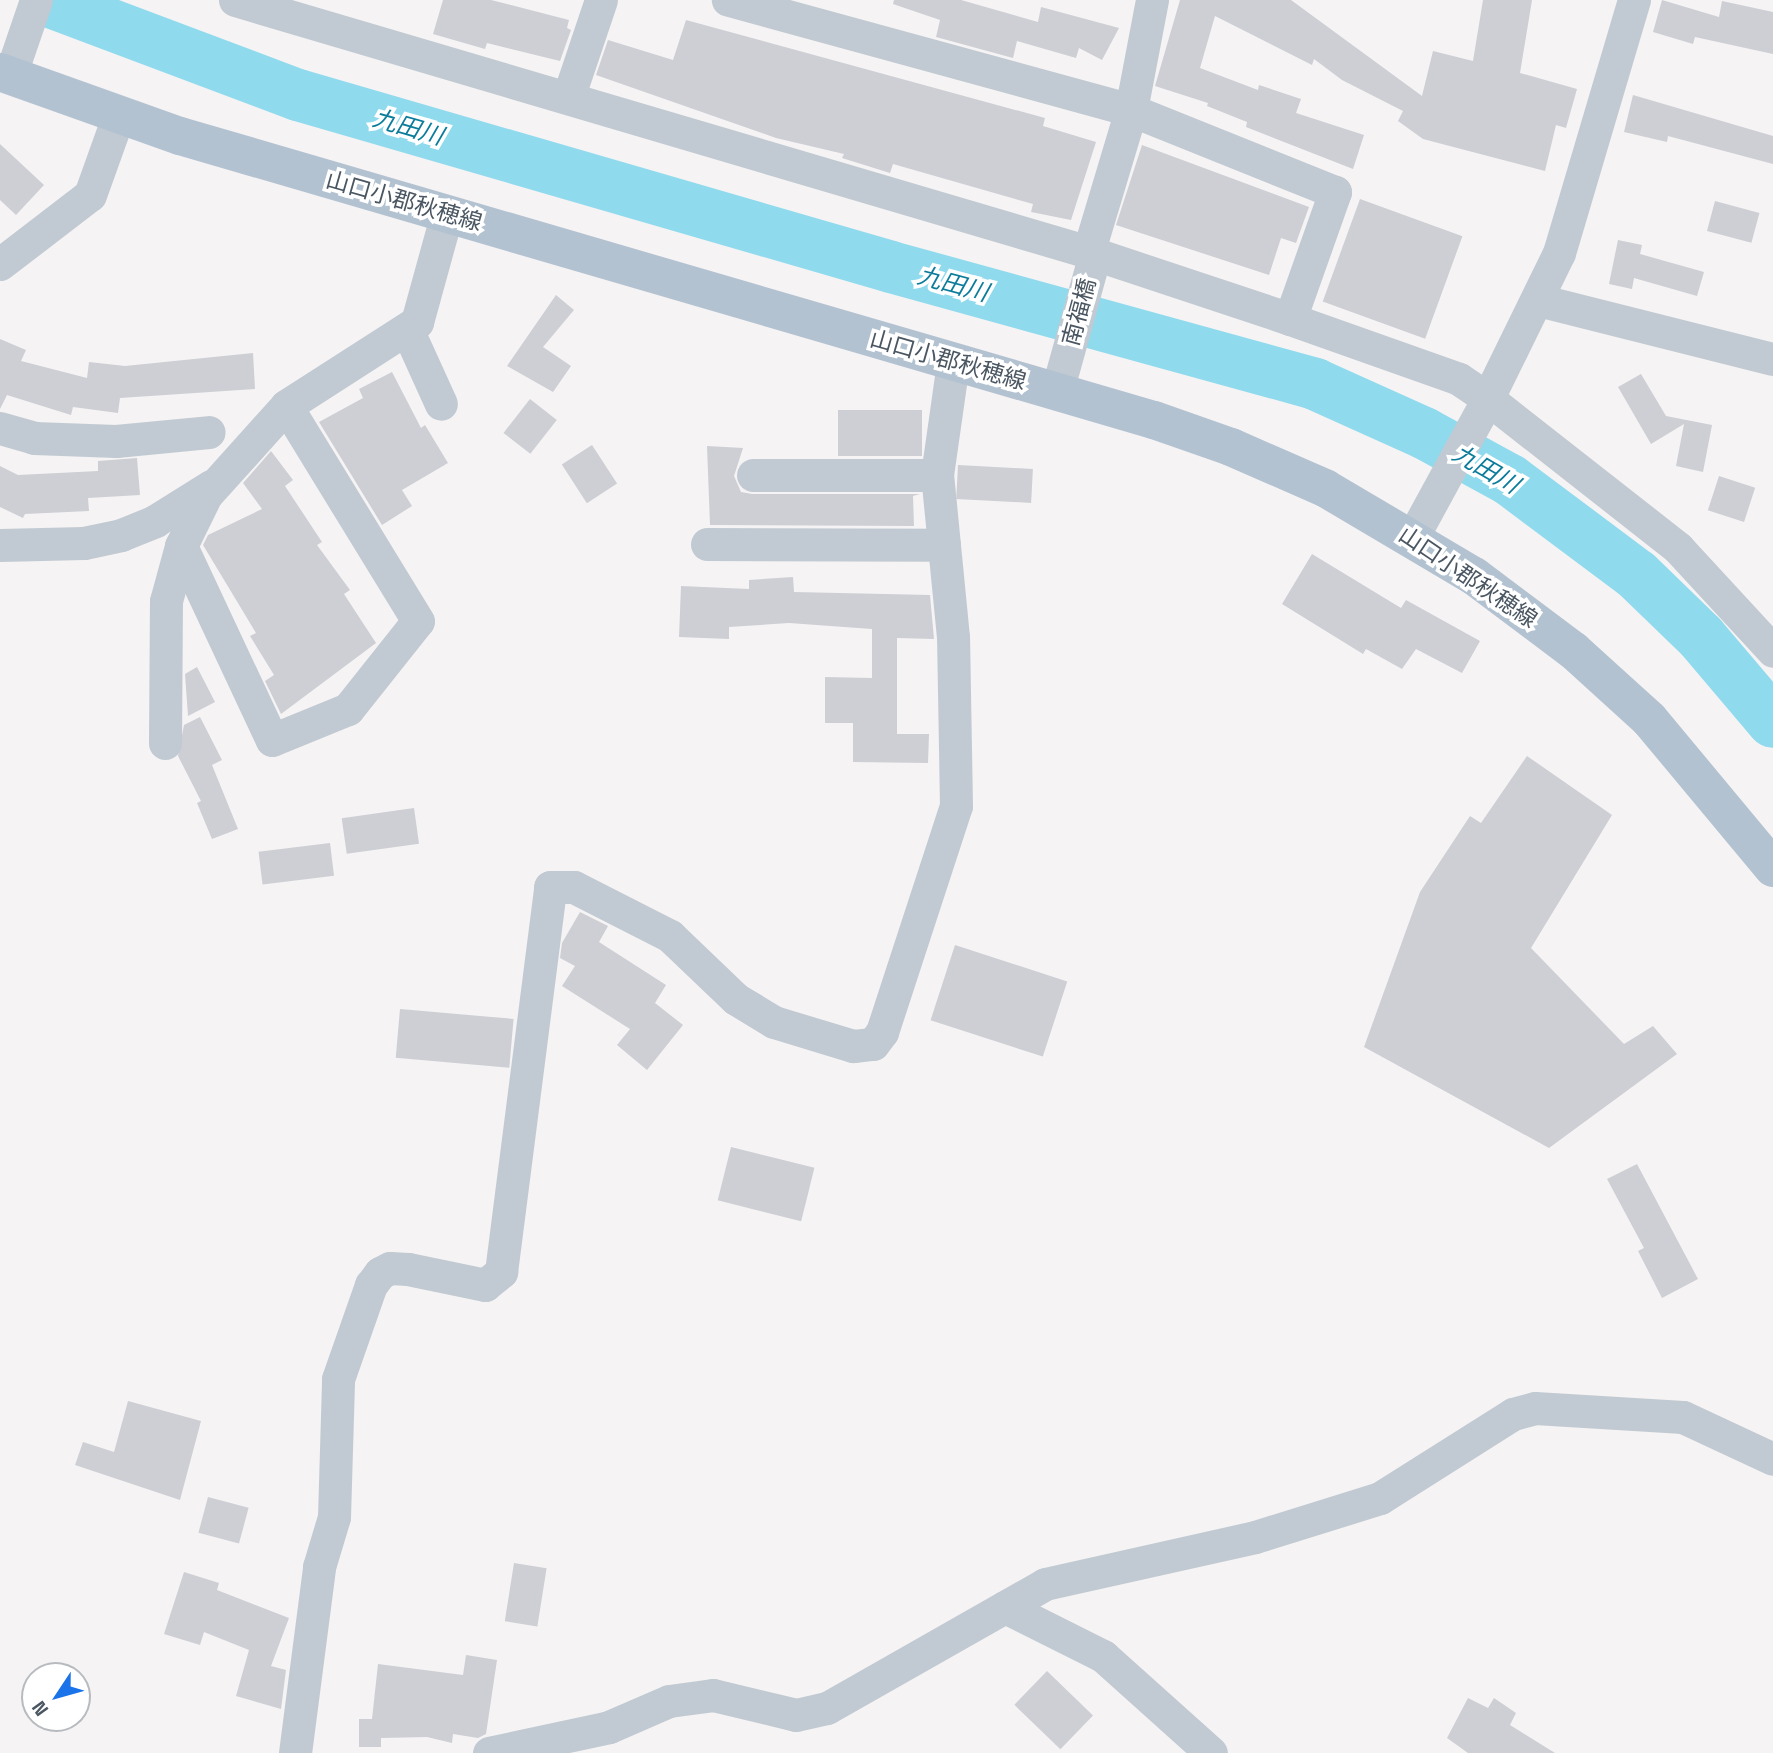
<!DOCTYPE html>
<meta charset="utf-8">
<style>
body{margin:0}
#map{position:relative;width:1773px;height:1753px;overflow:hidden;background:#f5f3f3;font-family:"Space Grotesk","Noto Sans JP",sans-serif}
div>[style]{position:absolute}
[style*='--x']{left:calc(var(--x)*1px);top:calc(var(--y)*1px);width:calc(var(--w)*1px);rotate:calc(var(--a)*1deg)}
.river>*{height:52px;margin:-26px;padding:0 26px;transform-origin:26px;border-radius:26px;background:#90daee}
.building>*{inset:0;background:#cdcfd5;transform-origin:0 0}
.minor>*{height:33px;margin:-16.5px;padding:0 16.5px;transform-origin:16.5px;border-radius:16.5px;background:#c1cad2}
.major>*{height:38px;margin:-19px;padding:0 19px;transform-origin:19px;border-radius:19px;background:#b3c2d1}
span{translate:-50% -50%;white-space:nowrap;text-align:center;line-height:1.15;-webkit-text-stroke:7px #fff;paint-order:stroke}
.street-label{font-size:23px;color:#4a5661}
.water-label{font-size:24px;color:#0c7c9b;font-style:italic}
.north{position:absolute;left:21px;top:1662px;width:70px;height:70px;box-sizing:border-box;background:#fff;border:2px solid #b7bbc0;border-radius:50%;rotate:234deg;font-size:19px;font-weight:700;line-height:28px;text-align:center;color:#4a5661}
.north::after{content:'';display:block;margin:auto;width:24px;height:32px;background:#1a73e8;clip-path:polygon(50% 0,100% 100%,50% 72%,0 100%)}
</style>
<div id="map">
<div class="river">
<div style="--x:45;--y:0;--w:270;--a:20.6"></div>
<div style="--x:298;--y:95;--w:617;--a:16.17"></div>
<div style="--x:891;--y:267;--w:440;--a:15.4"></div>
<div style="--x:1315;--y:384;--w:120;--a:24.2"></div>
<div style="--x:1424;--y:433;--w:98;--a:28.7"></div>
<div style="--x:1510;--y:480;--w:159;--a:36.8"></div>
<div style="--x:1637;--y:575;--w:89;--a:44.1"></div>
<div style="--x:1701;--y:637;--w:111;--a:49.7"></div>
</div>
<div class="building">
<div style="clip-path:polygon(443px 0,491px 0,569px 20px,567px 28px,571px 30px,560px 61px,487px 43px,485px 49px,433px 34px)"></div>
<div style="clip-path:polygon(894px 0,961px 0,1038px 22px,1041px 7px,1119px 28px,1102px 60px,1079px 48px,1076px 58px,1017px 41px,1013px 58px,936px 37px,940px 20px,893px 4px)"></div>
<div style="clip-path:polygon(1180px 0,1291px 0,1422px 96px,1433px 51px,1473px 61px,1483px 0,1532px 0,1520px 73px,1577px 89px,1566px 128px,1556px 125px,1545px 171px,1423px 139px,1398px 121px,1403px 111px,1342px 80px,1314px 59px,1312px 65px,1215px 16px,1200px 68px,1258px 90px,1259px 85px,1301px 99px,1296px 113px,1364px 135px,1353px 169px,1246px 127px,1247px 122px,1207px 106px,1208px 103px,1155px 86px)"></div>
<div style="clip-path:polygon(1662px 0,1719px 17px,1722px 1px,1773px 12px,1773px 54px,1695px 37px,1693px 44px,1653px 32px)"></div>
<div style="clip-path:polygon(686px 20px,1045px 118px,1043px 126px,1096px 142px,1071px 220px,1031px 212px,1033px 204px,893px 164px,890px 173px,842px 158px,844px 154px,776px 138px,596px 75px,608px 40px,673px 60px)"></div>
<div style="clip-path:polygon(1633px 95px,1773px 136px,1773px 164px,1668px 136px,1667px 142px,1624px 132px)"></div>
<div style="clip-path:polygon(0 144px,44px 185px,16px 215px,0 200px)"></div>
<div style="clip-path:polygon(1142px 145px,1309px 207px,1296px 243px,1281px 238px,1269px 275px,1116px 225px)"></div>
<div style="left:1360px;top:199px;width:109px;height:109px;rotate:20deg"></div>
<div style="left:1715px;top:201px;width:46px;height:31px;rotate:15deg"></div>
<div style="clip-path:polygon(1618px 240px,1642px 245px,1640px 254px,1704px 272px,1697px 296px,1634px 278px,1632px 289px,1609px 284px)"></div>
<div style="clip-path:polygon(556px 295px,574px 310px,543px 347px,571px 366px,553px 392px,507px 366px)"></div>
<div style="clip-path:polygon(0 339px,26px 350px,21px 361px,87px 378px,89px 362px,125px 366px,253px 353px,255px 389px,120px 398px,118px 413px,73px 407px,71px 415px,7px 395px,0 409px)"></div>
<div style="clip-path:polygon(392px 372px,421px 428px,425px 425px,448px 463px,402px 490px,412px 506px,382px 525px,319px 422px,363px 398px,359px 389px)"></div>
<div style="clip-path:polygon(1641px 374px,1666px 416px,1712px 425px,1703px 472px,1676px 466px,1684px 424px,1651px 444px,1618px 387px)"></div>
<div style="left:530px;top:399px;width:34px;height:43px;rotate:38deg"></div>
<div style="left:838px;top:410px;width:84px;height:46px"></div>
<div style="left:592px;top:445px;width:46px;height:36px;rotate:57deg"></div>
<div style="clip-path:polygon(707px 446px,743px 448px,734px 476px,741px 492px,752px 494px,920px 494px,913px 496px,914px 526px,710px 525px)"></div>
<div style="clip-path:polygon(271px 451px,293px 480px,285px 486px,322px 542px,317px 545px,350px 590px,344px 594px,376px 643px,281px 714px,265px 681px,274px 675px,250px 636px,256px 633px,203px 545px,208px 535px,262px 509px,243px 483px)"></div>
<div style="clip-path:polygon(137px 458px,140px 495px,88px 498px,89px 511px,25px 514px,23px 518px,0 507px,0 466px,18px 475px,98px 471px,98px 461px)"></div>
<div style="left:958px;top:465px;width:75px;height:34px;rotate:3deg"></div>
<div style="left:1719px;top:476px;width:38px;height:36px;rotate:18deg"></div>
<div style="clip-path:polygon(1312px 554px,1401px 608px,1406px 600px,1480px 641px,1462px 673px,1416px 649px,1402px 669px,1366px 649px,1363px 654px,1282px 604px)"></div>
<div style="clip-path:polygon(793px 577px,794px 592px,930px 595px,934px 639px,897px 638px,897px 734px,929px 734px,928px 763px,853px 762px,853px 723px,825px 723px,825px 677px,872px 678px,872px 629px,789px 623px,729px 627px,729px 639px,679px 637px,681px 586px,749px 589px,749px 580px)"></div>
<div style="clip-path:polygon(197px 667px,215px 702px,188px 716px,185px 674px)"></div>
<div style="clip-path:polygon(200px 717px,222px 760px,212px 765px,238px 829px,212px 839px,197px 803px,201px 801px,178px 756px,184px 725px)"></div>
<div style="clip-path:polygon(1527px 756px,1612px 815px,1531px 948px,1624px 1044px,1653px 1026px,1677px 1054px,1549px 1148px,1364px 1047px,1420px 892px,1470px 816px,1481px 823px)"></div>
<div style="left:414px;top:808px;width:36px;height:73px;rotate:82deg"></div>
<div style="left:330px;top:843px;width:33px;height:72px;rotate:83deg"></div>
<div style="clip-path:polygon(580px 912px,608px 926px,599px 942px,666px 985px,655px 1003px,683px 1025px,647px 1070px,617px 1045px,630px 1029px,562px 986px,575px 966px,560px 958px,562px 943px)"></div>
<div style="left:955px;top:945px;width:118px;height:79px;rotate:18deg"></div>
<div style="left:400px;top:1009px;width:114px;height:49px;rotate:5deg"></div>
<div style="left:731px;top:1147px;width:86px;height:55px;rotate:14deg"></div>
<div style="clip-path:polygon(1637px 1164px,1698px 1279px,1662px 1298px,1638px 1251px,1644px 1248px,1607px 1179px)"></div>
<div style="clip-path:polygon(128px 1401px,201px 1421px,180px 1500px,75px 1465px,83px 1442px,114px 1452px)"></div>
<div style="left:208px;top:1497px;width:42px;height:37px;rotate:15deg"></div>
<div style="left:514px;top:1563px;width:33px;height:59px;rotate:9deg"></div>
<div style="clip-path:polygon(184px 1572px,219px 1583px,217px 1590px,289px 1618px,271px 1666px,286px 1670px,281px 1709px,236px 1696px,249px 1650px,204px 1632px,200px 1645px,164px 1634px)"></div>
<div style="clip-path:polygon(466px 1655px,497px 1660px,486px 1734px,478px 1738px,453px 1734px,452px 1743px,427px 1737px,381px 1738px,381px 1747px,359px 1747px,359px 1719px,372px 1719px,378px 1664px,463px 1675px)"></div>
<div style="left:1047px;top:1671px;width:64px;height:47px;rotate:44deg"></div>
<div style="clip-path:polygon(1468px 1698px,1488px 1708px,1494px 1698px,1516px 1713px,1510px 1725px,1555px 1753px,1468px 1753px,1447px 1738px)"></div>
</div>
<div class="minor">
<div style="--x:235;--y:0;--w:894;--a:16.45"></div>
<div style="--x:1092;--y:253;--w:209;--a:18.4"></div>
<div style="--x:1290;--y:319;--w:135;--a:-70.5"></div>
<div style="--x:1335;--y:192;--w:220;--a:-158.1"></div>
<div style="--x:1131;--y:110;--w:418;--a:-164.7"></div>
<div style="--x:10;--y:76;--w:80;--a:-71.1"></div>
<div style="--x:569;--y:95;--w:100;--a:-71.4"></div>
<div style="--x:0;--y:264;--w:113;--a:-37.5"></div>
<div style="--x:90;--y:195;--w:86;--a:-70.3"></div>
<div style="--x:1538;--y:300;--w:242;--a:14.1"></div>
<div style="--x:1290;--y:319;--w:179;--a:19.5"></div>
<div style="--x:1459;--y:379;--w:34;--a:34"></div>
<div style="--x:1487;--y:398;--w:243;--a:38.1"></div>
<div style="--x:1678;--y:548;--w:140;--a:47.3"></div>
<div style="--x:407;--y:329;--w:82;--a:65.6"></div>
<div style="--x:1057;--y:391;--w:131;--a:-74.5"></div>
<div style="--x:1092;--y:265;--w:25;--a:-90"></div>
<div style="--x:1092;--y:240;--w:136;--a:-73.3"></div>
<div style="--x:1131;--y:110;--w:112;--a:-79.2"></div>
<div style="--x:0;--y:428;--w:35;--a:16"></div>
<div style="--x:34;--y:438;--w:82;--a:2.1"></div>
<div style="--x:116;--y:441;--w:93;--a:-5.5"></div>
<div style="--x:753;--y:475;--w:184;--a:0"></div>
<div style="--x:1412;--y:538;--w:150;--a:-61.4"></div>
<div style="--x:1484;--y:406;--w:170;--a:-63.9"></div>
<div style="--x:1559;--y:253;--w:264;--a:-73.5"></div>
<div style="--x:707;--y:544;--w:237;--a:0.2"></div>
<div style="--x:0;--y:545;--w:84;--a:-1.4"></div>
<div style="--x:84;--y:543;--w:38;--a:-12"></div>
<div style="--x:121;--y:535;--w:37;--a:-22"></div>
<div style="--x:155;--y:521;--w:66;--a:-32"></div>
<div style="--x:181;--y:546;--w:214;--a:64.9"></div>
<div style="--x:272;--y:740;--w:82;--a:-22.2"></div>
<div style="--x:348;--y:709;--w:112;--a:-51.5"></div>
<div style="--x:418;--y:621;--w:252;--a:-121.5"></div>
<div style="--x:165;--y:743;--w:142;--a:-89.6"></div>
<div style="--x:166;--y:601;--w:57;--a:-74.7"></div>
<div style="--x:181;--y:546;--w:57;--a:-63.9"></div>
<div style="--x:206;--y:495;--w:120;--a:-48"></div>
<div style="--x:286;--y:406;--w:156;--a:-32.7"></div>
<div style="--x:417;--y:322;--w:113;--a:-74.6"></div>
<div style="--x:1005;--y:1607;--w:110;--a:26.6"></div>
<div style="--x:1103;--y:1656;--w:145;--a:41.9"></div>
<div style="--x:295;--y:1753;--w:188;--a:-82.6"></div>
<div style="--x:319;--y:1567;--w:52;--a:-73.3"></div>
<div style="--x:334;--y:1517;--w:138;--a:-88.3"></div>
<div style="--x:338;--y:1379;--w:100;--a:-70.7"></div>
<div style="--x:371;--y:1285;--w:15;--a:-53"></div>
<div style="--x:380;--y:1273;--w:11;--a:-27"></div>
<div style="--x:390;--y:1268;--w:18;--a:3"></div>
<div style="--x:408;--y:1269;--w:79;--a:11.7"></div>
<div style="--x:485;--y:1285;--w:21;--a:-39"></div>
<div style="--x:501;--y:1272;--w:388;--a:-82.7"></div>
<div style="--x:550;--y:887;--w:24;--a:0"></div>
<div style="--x:574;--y:887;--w:108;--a:27"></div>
<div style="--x:670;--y:936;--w:91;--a:43.7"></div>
<div style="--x:736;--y:999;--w:44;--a:31.2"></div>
<div style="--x:774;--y:1022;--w:83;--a:16.9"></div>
<div style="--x:853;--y:1046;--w:20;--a:-6"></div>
<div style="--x:873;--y:1044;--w:15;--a:-53"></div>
<div style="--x:882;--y:1032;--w:238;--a:-71.9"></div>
<div style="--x:956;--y:806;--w:169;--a:-91"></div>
<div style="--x:953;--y:637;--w:163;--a:-95.6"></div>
<div style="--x:937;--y:475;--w:114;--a:-81.9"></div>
<div style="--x:489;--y:1753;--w:123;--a:-12.2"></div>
<div style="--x:609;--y:1727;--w:65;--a:-23.4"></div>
<div style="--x:669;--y:1701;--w:44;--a:-7.8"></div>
<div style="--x:713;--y:1695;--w:85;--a:13.5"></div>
<div style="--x:796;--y:1715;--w:32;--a:-13"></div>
<div style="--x:827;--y:1708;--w:251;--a:-29.6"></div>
<div style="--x:1045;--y:1584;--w:215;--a:-12.6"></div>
<div style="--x:1255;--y:1537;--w:131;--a:-17.3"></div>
<div style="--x:1380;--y:1498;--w:157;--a:-32.3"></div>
<div style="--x:1513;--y:1414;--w:23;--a:-15"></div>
<div style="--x:1535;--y:1408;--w:148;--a:3.5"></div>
<div style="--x:1683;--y:1417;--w:99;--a:25"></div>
</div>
<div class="major">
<div style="--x:0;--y:72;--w:191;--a:19.6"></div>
<div style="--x:180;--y:136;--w:1015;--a:16.26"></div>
<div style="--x:1154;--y:420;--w:82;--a:19.3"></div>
<div style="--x:1231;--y:447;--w:103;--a:23.6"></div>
<div style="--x:1325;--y:488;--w:173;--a:30.6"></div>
<div style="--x:1474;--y:576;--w:125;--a:36.9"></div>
<div style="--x:1574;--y:651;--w:101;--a:42.2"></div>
<div style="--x:1649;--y:719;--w:194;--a:50.2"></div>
</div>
<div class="street-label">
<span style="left:404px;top:201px;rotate:16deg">山口小郡秋穂線</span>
<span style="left:1079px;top:312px;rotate:-75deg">南福橋</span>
<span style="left:948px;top:360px;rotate:16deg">山口小郡秋穂線</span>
<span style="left:1468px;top:577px;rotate:34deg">山口小郡秋穂線</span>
</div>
<div class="water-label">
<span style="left:408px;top:127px;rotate:16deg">九田川</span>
<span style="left:953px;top:284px;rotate:15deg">九田川</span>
<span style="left:1486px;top:469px;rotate:30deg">九田川</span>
</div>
<div class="north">N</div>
</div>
